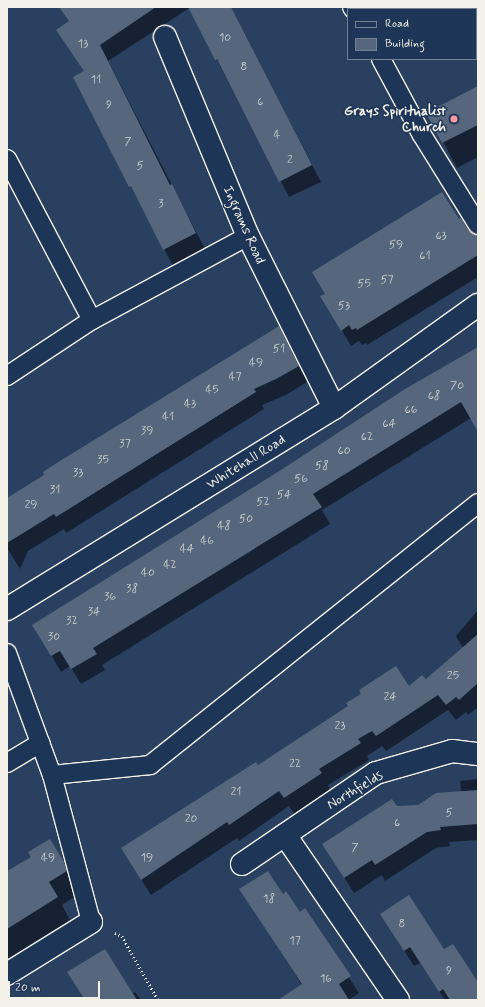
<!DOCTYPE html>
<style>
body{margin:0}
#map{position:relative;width:485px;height:1007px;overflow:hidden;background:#2a4060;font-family:Mynerve,sans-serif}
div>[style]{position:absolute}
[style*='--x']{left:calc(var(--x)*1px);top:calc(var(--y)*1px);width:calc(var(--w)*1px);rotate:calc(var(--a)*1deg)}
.shadow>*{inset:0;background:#0007}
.building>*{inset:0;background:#56677d}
.path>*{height:2.5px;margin-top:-1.25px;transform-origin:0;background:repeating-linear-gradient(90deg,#f4f1e8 0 1px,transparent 0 4px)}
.roads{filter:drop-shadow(1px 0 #f4f1e8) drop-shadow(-1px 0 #f4f1e8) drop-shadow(0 1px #f4f1e8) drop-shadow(0 -1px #f4f1e8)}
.service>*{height:18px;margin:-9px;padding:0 9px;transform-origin:9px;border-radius:9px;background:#1d3557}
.minor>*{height:22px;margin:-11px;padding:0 11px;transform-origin:11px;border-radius:11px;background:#1d3557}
.dots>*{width:11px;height:11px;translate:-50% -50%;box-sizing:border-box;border:2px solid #1d3557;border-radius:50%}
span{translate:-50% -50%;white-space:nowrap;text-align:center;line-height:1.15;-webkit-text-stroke:3px #1d3557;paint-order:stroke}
.number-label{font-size:12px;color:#cccecd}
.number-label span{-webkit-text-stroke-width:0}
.poi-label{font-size:14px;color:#f4f1e8;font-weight:700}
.right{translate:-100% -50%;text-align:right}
.street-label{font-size:14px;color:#f4f1e8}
.frame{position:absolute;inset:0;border:8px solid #f4f1e8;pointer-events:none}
.legend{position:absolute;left:347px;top:8px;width:130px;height:52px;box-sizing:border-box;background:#1d3557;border:1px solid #738091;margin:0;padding:5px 7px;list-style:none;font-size:12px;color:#f4f1e8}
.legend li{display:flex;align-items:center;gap:8px;height:20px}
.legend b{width:20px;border:1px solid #738091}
.scale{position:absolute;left:8px;top:981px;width:92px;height:18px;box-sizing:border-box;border:2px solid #f4f1e8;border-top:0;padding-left:5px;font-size:12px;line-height:14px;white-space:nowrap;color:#f4f1e8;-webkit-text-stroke:3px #1d3557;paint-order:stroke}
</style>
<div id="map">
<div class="shadow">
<div style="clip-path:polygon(92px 7px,191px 7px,108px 61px,205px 249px,173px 266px,75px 77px,85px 72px,58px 30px)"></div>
<div style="clip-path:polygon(197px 7px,231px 7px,321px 182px,289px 197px,191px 10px)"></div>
<div style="clip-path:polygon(478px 87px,478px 157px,457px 168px,428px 113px)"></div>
<div style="clip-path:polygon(459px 221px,469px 232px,478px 237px,478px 277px,367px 345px,366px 343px,362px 345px,359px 341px,351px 346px,331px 312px)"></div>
<div style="clip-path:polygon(279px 327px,307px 382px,286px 395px,262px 405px,264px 409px,66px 533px,64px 529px,28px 551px,20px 569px,7px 548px,7px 500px)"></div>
<div style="clip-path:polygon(478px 348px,478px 430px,471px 418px,322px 510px,330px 524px,102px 665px,105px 670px,81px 684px,70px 666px,61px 672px,34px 625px)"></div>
<div style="clip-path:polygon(478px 610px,478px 707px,468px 715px,466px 712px,456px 720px,448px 710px,386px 751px,382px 746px,367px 756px,369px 760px,328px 785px,330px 790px,294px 814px,289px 806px,239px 841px,237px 838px,151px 895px,132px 865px,258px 767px,426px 680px,463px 648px,456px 636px)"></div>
<div style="clip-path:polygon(478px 779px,478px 840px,449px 842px,450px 846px,436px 848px,385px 881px,382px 875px,354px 893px,333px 860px,396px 807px,418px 806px,461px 792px,460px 781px)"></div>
<div style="clip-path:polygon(33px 857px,63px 862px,77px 886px,79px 894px,62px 905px,70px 920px,7px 959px,7px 871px)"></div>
<div style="clip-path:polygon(241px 889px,282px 895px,299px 913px,305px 910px,359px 993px,350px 999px,351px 1000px,308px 1000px,302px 985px)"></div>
<div style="clip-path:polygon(391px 930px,444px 950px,478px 984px,478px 1000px,445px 1000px,420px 963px,414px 966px)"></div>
<div style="clip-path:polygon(135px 992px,141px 1000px,85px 1000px,132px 994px)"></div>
</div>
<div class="building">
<div style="clip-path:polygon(59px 7px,156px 7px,100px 45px,170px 185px,172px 184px,196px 233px,163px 250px,131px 186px,129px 187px,73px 77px,84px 71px,56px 30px,69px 21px)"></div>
<div style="clip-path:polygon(188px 7px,231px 7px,312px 165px,279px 182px,217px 59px,215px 60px)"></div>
<div style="clip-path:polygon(478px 86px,478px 125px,442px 143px,426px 113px)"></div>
<div style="clip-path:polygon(442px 192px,459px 219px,461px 218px,469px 231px,478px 235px,478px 255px,357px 330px,356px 328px,352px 330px,349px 325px,341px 331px,320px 296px,325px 294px,312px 272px)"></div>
<div style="clip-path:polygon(279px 326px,299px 366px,276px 379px,254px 389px,256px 392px,56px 517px,54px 514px,7px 543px,7px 498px,44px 475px,43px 472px,60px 461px)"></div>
<div style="clip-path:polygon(478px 347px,478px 432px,461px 402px,313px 494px,322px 507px,93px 648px,97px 654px,71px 669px,60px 651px,51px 656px,32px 625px,281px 470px,405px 389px)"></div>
<div style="clip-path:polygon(478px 634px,478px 683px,459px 700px,456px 697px,446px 705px,438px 695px,376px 736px,372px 731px,358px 739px,361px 743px,319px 769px,322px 773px,284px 798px,279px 791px,229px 825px,227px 822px,141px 880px,121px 848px,256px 762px,258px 765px,348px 706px,346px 703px,361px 694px,359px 690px,396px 666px,409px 686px,422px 675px,426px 679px)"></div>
<div style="clip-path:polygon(478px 790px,478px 824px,440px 827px,441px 830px,427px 832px,375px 865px,372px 860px,344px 878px,322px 844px,392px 799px,397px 806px,418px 805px,436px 793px)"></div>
<div style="clip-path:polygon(50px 839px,64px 862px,67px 871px,49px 882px,58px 897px,7px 929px,7px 871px,31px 857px,28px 852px)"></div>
<div style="clip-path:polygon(268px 871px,283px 894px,286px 891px,300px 912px,305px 908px,351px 976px,339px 984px,349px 1000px,278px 1000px,302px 984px,239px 889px)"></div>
<div style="clip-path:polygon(409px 895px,444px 949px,453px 944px,478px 982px,478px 1000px,450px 1000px,443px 989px,439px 992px,410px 947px,404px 951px,380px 914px)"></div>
<div style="clip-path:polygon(105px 949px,125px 981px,137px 1000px,85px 1000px,67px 972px)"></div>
</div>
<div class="path">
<div style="--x:115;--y:933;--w:8;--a:23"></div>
<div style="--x:122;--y:936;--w:73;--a:60.6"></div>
</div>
<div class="roads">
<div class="service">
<div style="--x:352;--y:7;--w:2;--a:63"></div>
<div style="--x:381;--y:59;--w:86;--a:61.7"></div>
<div style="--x:422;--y:135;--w:106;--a:58.1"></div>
<div style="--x:7;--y:159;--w:182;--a:62.2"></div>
<div style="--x:7;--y:376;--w:102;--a:-33.4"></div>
<div style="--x:92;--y:320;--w:177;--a:-28.3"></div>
<div style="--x:7;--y:653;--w:130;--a:69.8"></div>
<div style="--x:52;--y:775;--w:152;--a:75.1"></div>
<div style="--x:7;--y:763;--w:39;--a:-31"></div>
<div style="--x:52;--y:775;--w:99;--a:-5.8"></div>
<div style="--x:150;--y:765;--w:420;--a:-38.6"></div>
</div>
<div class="minor">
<div style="--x:165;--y:37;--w:216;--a:67.4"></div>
<div style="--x:248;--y:236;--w:192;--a:63.4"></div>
<div style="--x:7;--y:609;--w:384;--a:-31.6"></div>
<div style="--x:334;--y:408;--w:177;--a:-35.6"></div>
<div style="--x:285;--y:835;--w:200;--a:55.6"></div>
<div style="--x:242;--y:864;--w:162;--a:-34.2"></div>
<div style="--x:376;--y:773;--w:79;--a:-16.1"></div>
<div style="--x:452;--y:751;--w:26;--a:7"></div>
<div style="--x:7;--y:974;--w:99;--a:-31.8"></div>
</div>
</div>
<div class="dots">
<div style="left:454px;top:119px;background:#ff9aa2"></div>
</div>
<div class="number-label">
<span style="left:225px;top:39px">10</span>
<span style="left:83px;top:45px">13</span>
<span style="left:244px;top:68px">8</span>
<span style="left:96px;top:81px">11</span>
<span style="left:260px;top:103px">6</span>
<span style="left:109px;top:106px">9</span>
<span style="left:277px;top:136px">4</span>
<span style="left:128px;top:143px">7</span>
<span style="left:290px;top:161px">2</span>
<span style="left:140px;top:167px">5</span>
<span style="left:161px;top:205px">3</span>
<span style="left:441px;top:237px">63</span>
<span style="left:396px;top:246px">59</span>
<span style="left:425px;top:257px">61</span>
<span style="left:387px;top:281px">57</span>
<span style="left:364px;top:285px">55</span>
<span style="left:344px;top:307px">53</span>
<span style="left:279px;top:350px">51</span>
<span style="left:256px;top:364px">49</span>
<span style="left:235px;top:378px">47</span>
<span style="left:457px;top:387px">70</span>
<span style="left:212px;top:391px">45</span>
<span style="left:434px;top:397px">68</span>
<span style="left:190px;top:405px">43</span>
<span style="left:411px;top:411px">66</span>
<span style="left:168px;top:418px">41</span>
<span style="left:389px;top:425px">64</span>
<span style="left:147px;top:432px">39</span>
<span style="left:367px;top:438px">62</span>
<span style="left:125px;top:445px">37</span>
<span style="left:344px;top:452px">60</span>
<span style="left:103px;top:461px">35</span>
<span style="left:322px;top:467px">58</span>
<span style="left:78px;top:474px">33</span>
<span style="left:301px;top:480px">56</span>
<span style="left:55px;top:491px">31</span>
<span style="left:284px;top:496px">54</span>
<span style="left:263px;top:503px">52</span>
<span style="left:31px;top:506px">29</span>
<span style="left:246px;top:520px">50</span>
<span style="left:224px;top:527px">48</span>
<span style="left:207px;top:542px">46</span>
<span style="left:187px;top:550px">44</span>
<span style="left:170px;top:566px">42</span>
<span style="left:148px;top:574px">40</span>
<span style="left:132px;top:590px">38</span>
<span style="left:110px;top:598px">36</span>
<span style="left:94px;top:613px">34</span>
<span style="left:72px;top:622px">32</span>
<span style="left:54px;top:638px">30</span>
<span style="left:453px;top:677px">25</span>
<span style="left:390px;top:698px">24</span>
<span style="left:340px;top:727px">23</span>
<span style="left:295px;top:765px">22</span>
<span style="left:236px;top:793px">21</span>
<span style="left:449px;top:814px">5</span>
<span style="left:191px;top:820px">20</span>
<span style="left:397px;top:824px">6</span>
<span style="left:355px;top:849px">7</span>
<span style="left:48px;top:859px">49</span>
<span style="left:147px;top:859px">19</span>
<span style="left:269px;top:900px">18</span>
<span style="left:402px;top:925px">8</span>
<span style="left:295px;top:942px">17</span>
<span style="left:449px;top:972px">9</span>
<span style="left:326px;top:980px">16</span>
</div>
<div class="poi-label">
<span class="right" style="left:446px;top:119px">Grays Spiritualist<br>Church</span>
</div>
<div class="street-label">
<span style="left:244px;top:225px;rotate:66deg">Ingrams Road</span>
<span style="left:246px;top:462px;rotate:-32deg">Whitehall Road</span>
<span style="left:355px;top:790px;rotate:-31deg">Northfields</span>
</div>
<div class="frame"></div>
<ul class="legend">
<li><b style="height:5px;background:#1d3557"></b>Road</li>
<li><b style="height:11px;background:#56677d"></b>Building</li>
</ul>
<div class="scale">20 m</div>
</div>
